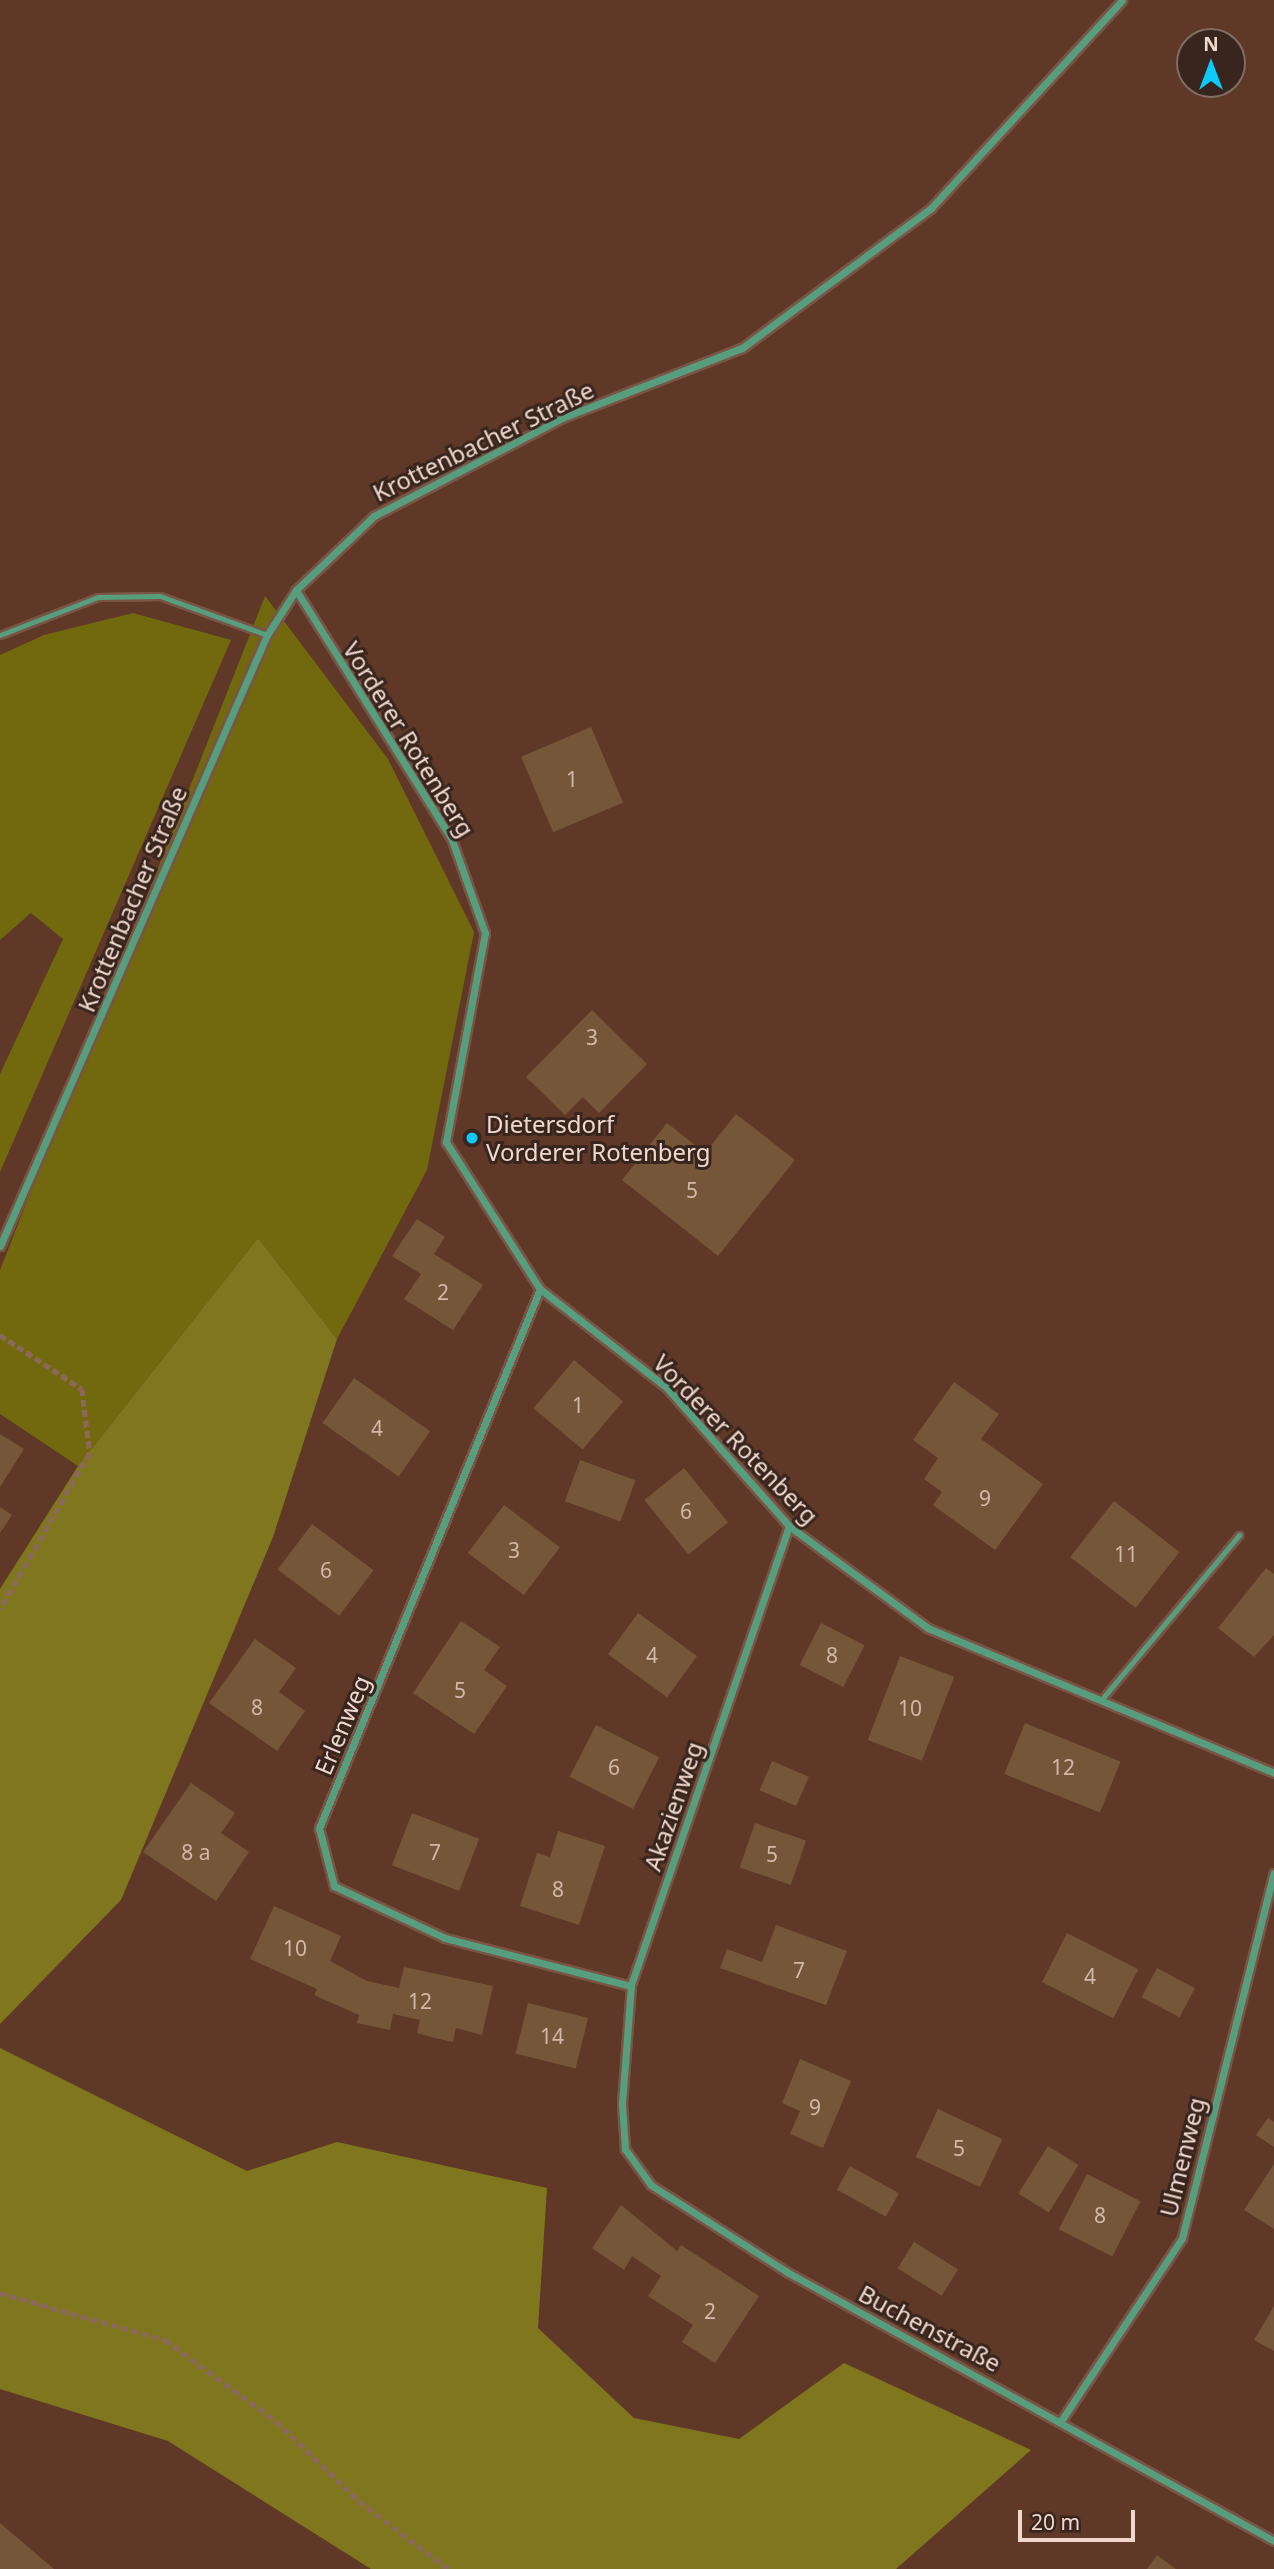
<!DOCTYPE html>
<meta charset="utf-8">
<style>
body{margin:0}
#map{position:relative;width:1274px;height:2569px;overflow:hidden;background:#5f3828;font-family:"Noto Sans",sans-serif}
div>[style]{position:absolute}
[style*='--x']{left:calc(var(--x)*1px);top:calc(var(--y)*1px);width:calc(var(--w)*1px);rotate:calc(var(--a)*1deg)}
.green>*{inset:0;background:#72690e}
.forest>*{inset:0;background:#7f761d}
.building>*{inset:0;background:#765638;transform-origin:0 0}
.path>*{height:4.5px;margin-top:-2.25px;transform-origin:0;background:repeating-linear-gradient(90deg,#8b695a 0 7px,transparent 0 10.5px)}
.roads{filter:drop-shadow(2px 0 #795546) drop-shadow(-2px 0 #795546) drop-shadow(0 2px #795546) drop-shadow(0 -2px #795546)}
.lane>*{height:5px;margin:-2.5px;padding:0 2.5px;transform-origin:2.5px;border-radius:2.5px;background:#579e7e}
.street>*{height:7px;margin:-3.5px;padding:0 3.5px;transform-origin:3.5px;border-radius:3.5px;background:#579e7e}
.dots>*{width:19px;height:19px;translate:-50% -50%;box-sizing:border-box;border:4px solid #37251e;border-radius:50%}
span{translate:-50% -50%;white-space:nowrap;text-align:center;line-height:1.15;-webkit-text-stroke:6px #37251e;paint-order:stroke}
.number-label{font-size:21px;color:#d2b8a8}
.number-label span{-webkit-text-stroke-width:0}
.street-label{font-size:24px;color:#f1d8ce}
.poi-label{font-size:24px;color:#f1d8ce}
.left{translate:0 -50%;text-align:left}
.north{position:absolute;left:1176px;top:28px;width:70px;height:70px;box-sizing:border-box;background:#37251e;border:2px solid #816d64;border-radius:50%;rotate:0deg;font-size:19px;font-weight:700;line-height:28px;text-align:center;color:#f1d8ce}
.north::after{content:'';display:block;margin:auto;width:24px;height:32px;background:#0ecafa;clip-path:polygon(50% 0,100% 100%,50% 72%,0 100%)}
.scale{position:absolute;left:1018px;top:2510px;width:117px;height:32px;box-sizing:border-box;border:4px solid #f1d8ce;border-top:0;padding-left:9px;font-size:21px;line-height:24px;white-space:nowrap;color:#f1d8ce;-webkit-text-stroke:5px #37251e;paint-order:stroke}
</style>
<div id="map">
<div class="green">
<div style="clip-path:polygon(265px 596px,388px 759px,474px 932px,427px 1170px,337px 1339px,258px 1238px,78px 1466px,0 1414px,0 1270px)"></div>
<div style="clip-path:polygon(133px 613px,231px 640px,0 1172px,0 1074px,63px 939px,31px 913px,0 940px,0 655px,44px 635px)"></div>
</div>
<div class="forest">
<div style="clip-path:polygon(258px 1238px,337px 1339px,273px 1537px,121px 1900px,0 2024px,0 1589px,78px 1466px)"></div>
<div style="clip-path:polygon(0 2048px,247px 2171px,337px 2142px,547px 2188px,538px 2328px,634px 2418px,739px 2439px,844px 2363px,1031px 2450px,896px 2569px,371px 2569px,168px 2441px,0 2389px)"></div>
</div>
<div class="building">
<div style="left:591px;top:727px;width:82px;height:76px;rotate:67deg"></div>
<div style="clip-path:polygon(592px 1010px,647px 1064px,599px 1113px,583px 1097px,565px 1115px,526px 1077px)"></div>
<div style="clip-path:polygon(736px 1114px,795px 1160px,718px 1256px,622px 1180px,667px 1123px,705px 1153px)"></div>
<div style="clip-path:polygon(417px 1219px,445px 1237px,434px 1254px,483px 1285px,453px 1330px,404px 1299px,421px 1274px,392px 1256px)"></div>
<div style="left:574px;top:1360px;width:64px;height:63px;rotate:40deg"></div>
<div style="left:354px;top:1378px;width:93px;height:55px;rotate:35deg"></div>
<div style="clip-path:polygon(954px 1382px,999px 1414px,981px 1439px,1043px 1484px,995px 1550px,933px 1505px,942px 1492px,924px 1479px,938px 1458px,913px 1440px)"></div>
<div style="clip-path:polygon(0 1434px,24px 1449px,0 1487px)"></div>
<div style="left:580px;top:1460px;width:59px;height:44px;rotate:20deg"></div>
<div style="left:684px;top:1468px;width:70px;height:51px;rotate:51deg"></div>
<div style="left:1114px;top:1501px;width:83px;height:71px;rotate:38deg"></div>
<div style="left:504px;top:1505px;width:70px;height:60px;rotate:37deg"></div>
<div style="clip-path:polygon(0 1507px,12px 1515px,0 1533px)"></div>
<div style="left:312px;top:1524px;width:77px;height:57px;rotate:37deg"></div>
<div style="clip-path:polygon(1266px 1568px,1274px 1574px,1274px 1635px,1254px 1657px,1218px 1628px)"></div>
<div style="left:638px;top:1613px;width:73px;height:51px;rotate:36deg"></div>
<div style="clip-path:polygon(461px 1621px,500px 1647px,484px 1670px,507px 1686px,474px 1734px,413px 1693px)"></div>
<div style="left:821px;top:1623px;width:49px;height:47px;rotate:27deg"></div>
<div style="clip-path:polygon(255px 1639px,296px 1668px,279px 1692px,305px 1711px,277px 1751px,209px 1703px)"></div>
<div style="left:900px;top:1656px;width:58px;height:90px;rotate:21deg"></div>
<div style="left:1025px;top:1723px;width:103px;height:55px;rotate:22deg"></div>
<div style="left:596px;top:1725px;width:71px;height:58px;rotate:27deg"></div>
<div style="left:772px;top:1761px;width:40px;height:32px;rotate:23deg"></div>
<div style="clip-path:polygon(191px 1783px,235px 1813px,221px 1833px,249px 1852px,216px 1901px,143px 1852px)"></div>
<div style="left:412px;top:1813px;width:72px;height:56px;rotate:21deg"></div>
<div style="left:755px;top:1823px;width:54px;height:47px;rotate:19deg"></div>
<div style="clip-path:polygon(558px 1831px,605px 1846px,579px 1925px,520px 1906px,537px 1853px,550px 1857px)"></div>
<div style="clip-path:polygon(274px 1906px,341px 1936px,330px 1961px,367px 1981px,399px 1988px,404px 1967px,493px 1986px,482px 2035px,456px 2028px,453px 2042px,435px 2038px,417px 2033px,420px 2020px,393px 2014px,390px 2030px,357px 2023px,359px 2015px,314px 1995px,317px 1989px,250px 1959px)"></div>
<div style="clip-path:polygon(776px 1925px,847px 1951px,826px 2005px,720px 1968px,727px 1949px,762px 1962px)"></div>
<div style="left:1067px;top:1933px;width:80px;height:55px;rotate:27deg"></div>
<div style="left:1157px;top:1968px;width:43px;height:33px;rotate:28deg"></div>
<div style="left:528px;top:2003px;width:62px;height:52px;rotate:14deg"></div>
<div style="clip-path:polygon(800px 2059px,851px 2081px,823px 2148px,790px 2134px,800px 2111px,782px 2103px)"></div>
<div style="left:938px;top:2109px;width:71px;height:53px;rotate:25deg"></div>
<div style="clip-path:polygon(1268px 2118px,1274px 2122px,1274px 2147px,1256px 2135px)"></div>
<div style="left:1048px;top:2146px;width:36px;height:56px;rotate:32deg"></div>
<div style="clip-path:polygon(1274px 2164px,1274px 2229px,1244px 2210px)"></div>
<div style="left:850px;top:2166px;width:56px;height:27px;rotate:29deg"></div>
<div style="left:1087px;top:2174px;width:60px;height:62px;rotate:27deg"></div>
<div style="clip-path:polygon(621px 2205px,677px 2251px,681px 2245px,759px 2296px,715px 2363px,682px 2342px,693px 2325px,648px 2296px,661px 2276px,632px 2256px,624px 2270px,592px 2248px)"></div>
<div style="left:914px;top:2242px;width:52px;height:31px;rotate:32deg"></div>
<div style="clip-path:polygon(1274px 2306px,1274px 2351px,1254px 2340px)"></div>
<div style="clip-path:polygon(0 2523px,54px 2569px,0 2569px)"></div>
<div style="clip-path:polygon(1157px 2555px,1176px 2569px,1147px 2569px)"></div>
</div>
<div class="path">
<div style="--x:0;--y:1335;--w:98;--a:33.4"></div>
<div style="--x:82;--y:1389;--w:64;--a:82.9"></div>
<div style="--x:90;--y:1453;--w:181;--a:119.8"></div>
<div style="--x:0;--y:2293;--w:172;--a:15.9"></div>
<div style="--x:165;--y:2340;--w:137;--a:36.1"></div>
<div style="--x:276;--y:2421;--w:115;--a:43.9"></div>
<div style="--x:359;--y:2501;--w:112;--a:37.4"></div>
</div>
<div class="roads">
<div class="lane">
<div style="--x:0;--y:635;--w:105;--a:-21.2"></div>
<div style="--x:98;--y:597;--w:62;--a:-0.9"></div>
<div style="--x:160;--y:596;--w:114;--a:20"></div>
<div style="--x:1102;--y:1699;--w:214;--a:-50.1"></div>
</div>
<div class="street">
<div style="--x:296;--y:590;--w:295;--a:58"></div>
<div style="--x:452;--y:840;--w:99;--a:70.5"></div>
<div style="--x:485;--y:933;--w:213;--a:100.6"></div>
<div style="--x:446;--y:1142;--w:174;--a:57.4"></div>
<div style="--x:540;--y:1289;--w:161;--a:37.9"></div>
<div style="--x:667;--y:1388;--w:184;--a:48.5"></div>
<div style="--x:789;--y:1526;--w:172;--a:36.3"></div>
<div style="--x:928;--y:1628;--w:375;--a:22.7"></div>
<div style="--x:0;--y:1246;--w:667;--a:-66.4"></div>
<div style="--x:267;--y:635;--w:54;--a:-57.2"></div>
<div style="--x:296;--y:590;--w:108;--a:-43.5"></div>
<div style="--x:374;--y:516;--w:212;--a:-27.5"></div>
<div style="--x:562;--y:418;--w:193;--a:-21.3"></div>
<div style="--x:742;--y:348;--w:235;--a:-36.5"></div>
<div style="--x:931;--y:208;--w:282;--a:-47.4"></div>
<div style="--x:540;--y:1289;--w:583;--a:112.29"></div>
<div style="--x:319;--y:1828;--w:60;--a:75.5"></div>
<div style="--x:334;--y:1886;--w:123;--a:25.1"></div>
<div style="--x:445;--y:1938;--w:192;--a:14.5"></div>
<div style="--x:789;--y:1526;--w:486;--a:109"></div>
<div style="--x:631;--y:1986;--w:118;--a:94.4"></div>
<div style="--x:622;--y:2104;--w:45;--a:86.2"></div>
<div style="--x:625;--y:2149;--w:44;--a:54.2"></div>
<div style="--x:651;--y:2185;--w:161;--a:32.6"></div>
<div style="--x:787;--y:2272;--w:556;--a:28.91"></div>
<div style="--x:1061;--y:2421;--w:219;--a:-56.5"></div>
<div style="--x:1182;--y:2238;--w:376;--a:-75.9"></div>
</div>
</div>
<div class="dots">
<div style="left:472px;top:1138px;background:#0ecafa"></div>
</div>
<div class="number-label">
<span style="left:572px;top:779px">1</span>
<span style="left:592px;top:1037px">3</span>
<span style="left:692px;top:1190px">5</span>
<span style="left:443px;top:1292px">2</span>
<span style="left:578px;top:1405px">1</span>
<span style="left:377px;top:1428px">4</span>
<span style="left:985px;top:1498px">9</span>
<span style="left:686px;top:1511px">6</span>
<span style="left:514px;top:1550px">3</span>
<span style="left:1126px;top:1554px">11</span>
<span style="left:326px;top:1570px">6</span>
<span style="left:652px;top:1655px">4</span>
<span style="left:832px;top:1655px">8</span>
<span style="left:460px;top:1690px">5</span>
<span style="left:257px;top:1707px">8</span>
<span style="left:910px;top:1708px">10</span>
<span style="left:614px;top:1767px">6</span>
<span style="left:1063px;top:1767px">12</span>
<span style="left:196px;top:1852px">8 a</span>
<span style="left:435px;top:1852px">7</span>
<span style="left:772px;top:1854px">5</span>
<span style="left:558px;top:1889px">8</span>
<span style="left:295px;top:1948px">10</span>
<span style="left:799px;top:1970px">7</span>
<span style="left:1090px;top:1976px">4</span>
<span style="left:420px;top:2001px">12</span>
<span style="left:552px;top:2036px">14</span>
<span style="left:815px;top:2107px">9</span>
<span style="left:959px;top:2148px">5</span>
<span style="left:1100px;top:2215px">8</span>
<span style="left:710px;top:2311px">2</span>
</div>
<div class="street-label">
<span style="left:483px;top:441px;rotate:-26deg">Krottenbacher Straße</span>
<span style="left:409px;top:739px;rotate:58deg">Vorderer Rotenberg</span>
<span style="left:132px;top:899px;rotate:-67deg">Krottenbacher Straße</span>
<span style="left:736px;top:1439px;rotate:46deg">Vorderer Rotenberg</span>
<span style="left:342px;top:1725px;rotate:-67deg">Erlenweg</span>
<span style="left:673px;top:1806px;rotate:-71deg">Akazienweg</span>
<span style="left:1182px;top:2157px;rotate:-76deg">Ulmenweg</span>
<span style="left:930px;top:2328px;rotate:28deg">Buchenstraße</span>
</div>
<div class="poi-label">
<span class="left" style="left:486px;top:1138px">Dietersdorf<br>Vorderer Rotenberg</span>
</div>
<div class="north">N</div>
<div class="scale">20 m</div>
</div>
